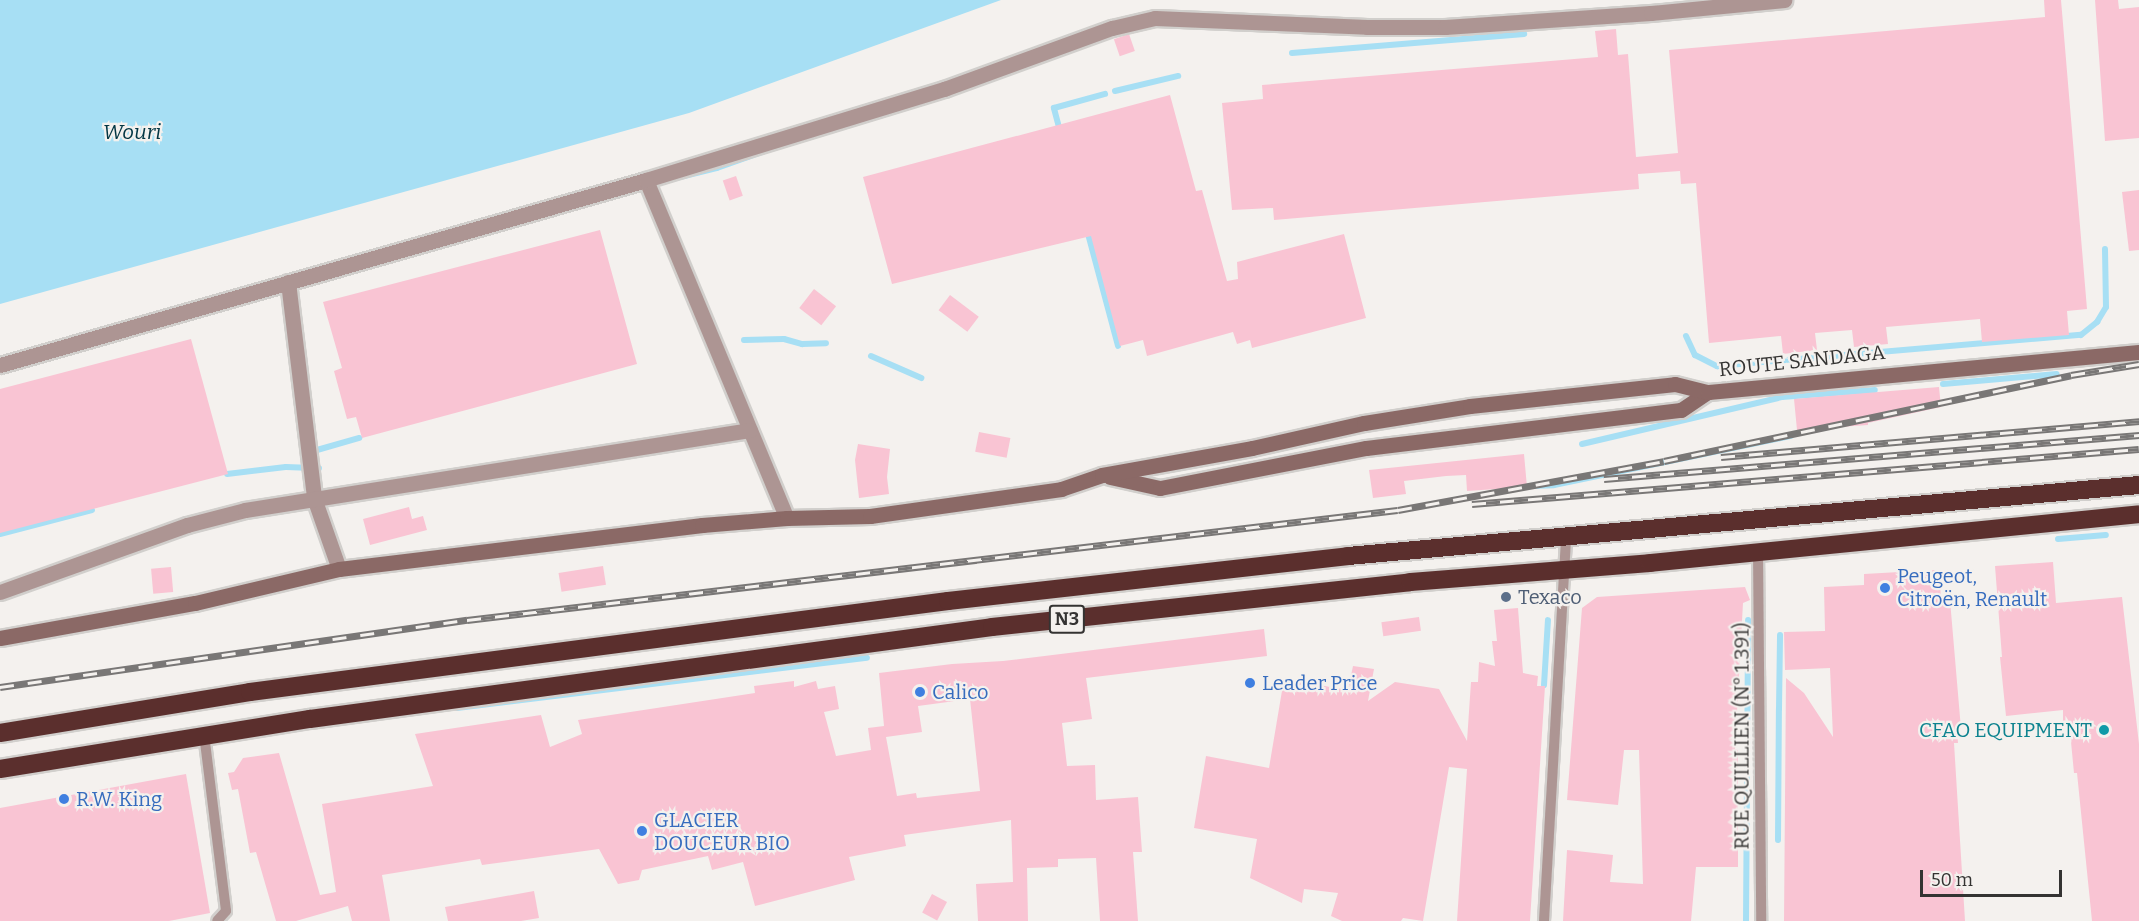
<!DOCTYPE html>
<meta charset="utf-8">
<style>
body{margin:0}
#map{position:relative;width:2139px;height:921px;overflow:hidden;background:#f4f1ee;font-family:Bitter,serif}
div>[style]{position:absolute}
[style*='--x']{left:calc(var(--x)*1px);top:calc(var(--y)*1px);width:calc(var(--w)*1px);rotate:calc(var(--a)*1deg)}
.water>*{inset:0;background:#a7dff4}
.stream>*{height:6px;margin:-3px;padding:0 3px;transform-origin:3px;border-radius:3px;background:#a7dff4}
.building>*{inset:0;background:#f9c4d3;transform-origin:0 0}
.roads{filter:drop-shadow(2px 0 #d1cfcc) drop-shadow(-2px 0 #d1cfcc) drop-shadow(0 2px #d1cfcc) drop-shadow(0 -2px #d1cfcc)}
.lane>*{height:10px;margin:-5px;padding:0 5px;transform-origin:5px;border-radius:5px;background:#ad9593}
.street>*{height:15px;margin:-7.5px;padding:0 7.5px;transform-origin:7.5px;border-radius:7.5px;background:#ad9593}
.secondary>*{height:15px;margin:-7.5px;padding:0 7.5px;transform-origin:7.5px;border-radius:7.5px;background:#8b6966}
.highway>*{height:18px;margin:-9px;padding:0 9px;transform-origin:9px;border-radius:9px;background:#5b2f2d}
.rail>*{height:7px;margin-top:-3.5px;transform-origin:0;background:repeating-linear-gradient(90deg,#f4f1ee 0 14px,#797776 0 28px);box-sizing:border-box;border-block:2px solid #797776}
.dots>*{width:16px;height:16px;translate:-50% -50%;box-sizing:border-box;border:3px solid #f4f1ee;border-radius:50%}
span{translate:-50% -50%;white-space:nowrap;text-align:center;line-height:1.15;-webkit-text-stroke:4.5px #f4f1ee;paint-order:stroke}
.shield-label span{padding:2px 4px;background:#f4f1ee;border:2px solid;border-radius:4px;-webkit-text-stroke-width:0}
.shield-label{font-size:18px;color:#343332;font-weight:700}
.street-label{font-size:20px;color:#343332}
.shop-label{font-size:20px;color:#366cbe}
.left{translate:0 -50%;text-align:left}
.service-label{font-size:20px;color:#4e5e75}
.culture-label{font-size:20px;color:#0d838f}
.right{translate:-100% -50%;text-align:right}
.water-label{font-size:21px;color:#023644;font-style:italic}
.scale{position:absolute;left:1920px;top:870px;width:142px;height:27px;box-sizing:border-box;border:3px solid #343332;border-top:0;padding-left:8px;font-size:18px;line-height:21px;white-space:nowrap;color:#343332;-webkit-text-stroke:4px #f4f1ee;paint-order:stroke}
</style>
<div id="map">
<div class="water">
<div style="clip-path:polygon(0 0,1001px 0,689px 113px,0 304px)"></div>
</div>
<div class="stream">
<div style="--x:1292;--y:53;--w:233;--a:-4.7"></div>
<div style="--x:1115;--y:91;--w:65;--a:-13.4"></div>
<div style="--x:1060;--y:131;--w:24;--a:-105"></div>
<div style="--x:1054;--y:108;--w:53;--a:-15.4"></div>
<div style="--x:668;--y:180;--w:50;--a:-13.8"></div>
<div style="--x:717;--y:168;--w:48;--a:-19.6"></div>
<div style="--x:1087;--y:230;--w:120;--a:75"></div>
<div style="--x:1686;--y:336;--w:21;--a:65"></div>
<div style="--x:1695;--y:355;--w:25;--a:27"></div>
<div style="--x:1717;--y:366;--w:365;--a:-4.9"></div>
<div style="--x:2081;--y:335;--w:21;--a:-39"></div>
<div style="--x:2097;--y:322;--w:17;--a:-59"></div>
<div style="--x:2106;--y:307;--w:58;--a:-91"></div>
<div style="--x:744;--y:340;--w:40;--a:-1.4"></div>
<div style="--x:784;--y:339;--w:19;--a:16"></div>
<div style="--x:802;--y:344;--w:24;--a:-2"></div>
<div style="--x:871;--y:356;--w:55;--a:23.7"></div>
<div style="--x:1943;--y:384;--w:114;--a:-5"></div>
<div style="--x:1582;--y:444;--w:205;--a:-13.2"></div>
<div style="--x:1782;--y:397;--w:93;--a:-4.3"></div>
<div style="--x:317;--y:450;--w:44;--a:-15.9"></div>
<div style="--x:227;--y:474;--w:59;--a:-6.8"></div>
<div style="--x:286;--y:467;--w:33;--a:2"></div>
<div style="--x:1530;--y:486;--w:24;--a:-2"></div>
<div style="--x:1554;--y:485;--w:242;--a:-11.7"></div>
<div style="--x:0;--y:534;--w:95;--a:-14.6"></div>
<div style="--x:2058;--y:539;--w:48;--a:-4.8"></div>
<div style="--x:1544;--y:685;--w:65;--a:-86.5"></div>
<div style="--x:457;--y:708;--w:413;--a:-7"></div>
<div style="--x:1779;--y:709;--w:74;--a:-89.2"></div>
<div style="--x:1778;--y:840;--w:131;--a:-89.6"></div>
<div style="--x:1746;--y:921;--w:301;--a:-89.6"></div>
</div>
<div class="building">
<div style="clip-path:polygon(2044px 0,2061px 0,2087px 309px,2067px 311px,2069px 335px,1982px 342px,1980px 319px,1886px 327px,1888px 344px,1854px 347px,1852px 330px,1815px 333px,1817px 350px,1783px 354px,1781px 336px,1709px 343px,1696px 183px,1681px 184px,1680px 171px,1638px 174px,1639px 189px,1274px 220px,1273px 208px,1232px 210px,1222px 103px,1263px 99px,1262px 85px,1598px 57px,1595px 31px,1616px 29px,1618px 55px,1628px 54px,1636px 157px,1678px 153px,1669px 50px,2045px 17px)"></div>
<div style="clip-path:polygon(2095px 0,2118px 0,2119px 9px,2139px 7px,2139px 138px,2105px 141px)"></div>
<div style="left:1129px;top:34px;width:18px;height:16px;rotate:71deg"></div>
<div style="clip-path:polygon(1170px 95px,1196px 191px,1202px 190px,1227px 281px,1238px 279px,1237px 262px,1344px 234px,1366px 318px,1252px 348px,1250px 340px,1237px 344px,1233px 332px,1147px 356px,1143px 340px,1120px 346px,1091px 236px,892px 284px,863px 177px)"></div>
<div style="left:736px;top:176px;width:21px;height:14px;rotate:71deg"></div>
<div style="clip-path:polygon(2139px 190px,2139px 250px,2129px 251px,2122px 192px)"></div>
<div style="clip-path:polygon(600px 230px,637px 364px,362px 438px,356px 417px,347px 419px,334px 371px,342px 368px,323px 302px)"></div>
<div style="left:814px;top:289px;width:28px;height:24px;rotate:38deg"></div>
<div style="left:950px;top:295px;width:36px;height:19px;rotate:37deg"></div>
<div style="clip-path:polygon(191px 339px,228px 474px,0 533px,0 389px)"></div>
<div style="clip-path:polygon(1939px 387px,1941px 407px,1868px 423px,1868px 425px,1797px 430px,1794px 399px)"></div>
<div style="left:979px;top:432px;width:32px;height:20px;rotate:11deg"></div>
<div style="clip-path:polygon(858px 444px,890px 449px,887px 477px,889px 494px,859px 498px,855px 460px)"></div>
<div style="clip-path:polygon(1524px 454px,1527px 487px,1467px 491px,1466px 475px,1446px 476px,1404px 481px,1406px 494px,1373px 498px,1369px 470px)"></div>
<div style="clip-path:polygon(409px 507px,412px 519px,423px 516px,427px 530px,370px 545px,363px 519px)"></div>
<div style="clip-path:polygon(2053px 562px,2056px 603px,2122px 597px,2139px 744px,2139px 921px,2092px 921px,2077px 773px,2074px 773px,2069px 721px,2063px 721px,2063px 710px,2006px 716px,2000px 657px,2002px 657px,1995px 566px)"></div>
<div style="left:603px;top:566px;width:19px;height:45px;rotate:81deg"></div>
<div style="left:171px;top:567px;width:25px;height:20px;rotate:85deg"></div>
<div style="clip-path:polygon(1935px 570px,1936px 583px,1940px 583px,1941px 600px,1950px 600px,1961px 729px,1957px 730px,1958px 743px,1954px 743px,1965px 921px,1784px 921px,1786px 678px,1804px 693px,1833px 737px,1830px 668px,1785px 670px,1784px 632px,1825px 631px,1824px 587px,1864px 585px,1864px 574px)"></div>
<div style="clip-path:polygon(1745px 587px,1750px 600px,1743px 603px,1735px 749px,1738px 750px,1738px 867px,1696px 867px,1691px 921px,1563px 921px,1567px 850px,1613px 855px,1610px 882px,1643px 884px,1639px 750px,1624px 750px,1618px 805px,1567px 800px,1582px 608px,1597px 597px)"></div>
<div style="clip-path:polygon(1518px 608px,1523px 673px,1538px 676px,1537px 686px,1545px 686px,1530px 921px,1457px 921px,1467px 769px,1449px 767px,1423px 921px,1403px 918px,1401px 921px,1342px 921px,1331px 916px,1338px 893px,1304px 889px,1302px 903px,1250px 878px,1257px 839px,1194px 828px,1206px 756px,1269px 768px,1284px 679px,1348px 690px,1353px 666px,1374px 669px,1368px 701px,1395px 682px,1439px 689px,1467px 741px,1471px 682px,1478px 682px,1479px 662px,1495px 666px,1492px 641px,1497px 641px,1494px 610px)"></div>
<div style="left:1419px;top:617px;width:14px;height:38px;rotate:82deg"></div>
<div style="clip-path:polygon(evenodd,1264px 629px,1267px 656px,1086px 678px,1092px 719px,1062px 723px,1067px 766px,1095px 765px,1096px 800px,1138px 797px,1142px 852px,1133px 852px,1138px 921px,1100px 921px,1096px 858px,1058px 859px,1058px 867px,1027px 868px,1028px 921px,978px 921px,976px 884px,1013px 882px,1011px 820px,904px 835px,906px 846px,849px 857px,855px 880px,755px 906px,743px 862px,712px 870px,708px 856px,642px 870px,639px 880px,618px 884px,599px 849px,482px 865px,480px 859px,382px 875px,390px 921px,352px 921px,348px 906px,296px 921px,276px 921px,256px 852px,250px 853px,238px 789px,232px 790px,228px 773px,234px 772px,243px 758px,279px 753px,320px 895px,336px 892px,322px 804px,433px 786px,415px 734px,541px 715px,550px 747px,582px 734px,578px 720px,755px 693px,754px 686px,794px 681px,794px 687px,816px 681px,818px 689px,835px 686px,839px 709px,824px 712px,836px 756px,871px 750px,868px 728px,884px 726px,879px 673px,952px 664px,1003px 661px,1264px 629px,970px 699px,980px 791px,917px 798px,916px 793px,897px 796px,886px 737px,922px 732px,918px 706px,970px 699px)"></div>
<div style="clip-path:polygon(186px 774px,210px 913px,169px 921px,0 921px,0 808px)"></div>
<div style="clip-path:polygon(534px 891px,539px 918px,521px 921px,448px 921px,445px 907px)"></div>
<div style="left:932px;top:894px;width:17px;height:21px;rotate:28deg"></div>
</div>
<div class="roads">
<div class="lane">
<div style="--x:1758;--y:550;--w:371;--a:89.5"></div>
<div style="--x:204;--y:734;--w:178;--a:82.9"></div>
<div style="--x:226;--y:911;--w:13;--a:132"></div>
<div style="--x:1544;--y:921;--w:385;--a:-86.7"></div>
</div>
<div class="street">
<div style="--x:646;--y:180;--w:366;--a:67.4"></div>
<div style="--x:288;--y:282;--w:218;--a:83.1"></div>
<div style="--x:314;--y:498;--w:75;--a:70.6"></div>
<div style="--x:0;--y:365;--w:672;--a:-15.98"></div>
<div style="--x:646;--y:180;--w:312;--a:-17"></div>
<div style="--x:944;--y:89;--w:179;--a:-20"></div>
<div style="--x:1112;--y:28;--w:44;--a:-13.1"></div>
<div style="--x:1155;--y:18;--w:212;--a:2.4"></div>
<div style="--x:1367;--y:27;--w:78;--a:0"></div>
<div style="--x:1445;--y:27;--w:206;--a:-3.9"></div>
<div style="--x:1651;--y:13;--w:134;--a:-5.6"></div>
<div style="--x:0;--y:592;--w:199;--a:-19.7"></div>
<div style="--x:187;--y:525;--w:60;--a:-14.5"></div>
<div style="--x:245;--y:510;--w:511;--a:-9"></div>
</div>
<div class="secondary">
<div style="--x:1110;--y:477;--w:51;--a:12.4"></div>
<div style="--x:1160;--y:488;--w:210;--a:-11"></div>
<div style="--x:1366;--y:448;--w:317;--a:-6.9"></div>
<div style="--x:1681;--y:410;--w:32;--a:-34"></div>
<div style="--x:0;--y:638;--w:198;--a:-10.2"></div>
<div style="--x:195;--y:603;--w:148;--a:-13.3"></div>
<div style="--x:339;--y:569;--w:366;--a:-6.9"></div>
<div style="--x:702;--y:525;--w:85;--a:-4.7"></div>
<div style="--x:787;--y:518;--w:83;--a:-1.4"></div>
<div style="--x:870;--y:516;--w:193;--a:-8"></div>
<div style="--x:1061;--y:489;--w:43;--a:-18.9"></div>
<div style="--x:1102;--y:475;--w:152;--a:-10.2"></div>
<div style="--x:1252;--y:448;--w:115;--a:-12.6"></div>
<div style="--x:1364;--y:423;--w:107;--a:-9.1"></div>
<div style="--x:1470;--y:406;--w:206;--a:-6.1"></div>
<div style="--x:1675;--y:384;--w:34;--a:14"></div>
<div style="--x:1708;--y:392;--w:433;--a:-5.3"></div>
</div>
<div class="highway">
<div style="--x:0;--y:733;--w:253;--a:-9.3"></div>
<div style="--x:250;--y:692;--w:704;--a:-7.43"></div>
<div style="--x:948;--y:601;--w:403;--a:-6.4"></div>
<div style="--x:1348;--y:556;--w:794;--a:-5.13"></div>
<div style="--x:0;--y:769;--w:314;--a:-9.2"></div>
<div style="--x:310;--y:719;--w:688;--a:-7.68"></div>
<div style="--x:992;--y:627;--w:420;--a:-6.1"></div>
<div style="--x:1410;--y:582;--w:241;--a:-4.5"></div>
<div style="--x:1650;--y:563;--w:491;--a:-5.7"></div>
</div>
</div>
<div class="rail">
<div style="--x:1721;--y:457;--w:420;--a:-4.9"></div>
<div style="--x:1604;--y:479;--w:537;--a:-4.7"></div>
<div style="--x:1472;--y:504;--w:669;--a:-4.71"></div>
<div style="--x:0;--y:687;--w:472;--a:-8.2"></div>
<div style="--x:467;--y:620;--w:937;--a:-6.74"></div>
<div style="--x:1398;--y:510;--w:270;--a:-10.4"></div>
<div style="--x:1664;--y:461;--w:416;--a:-11.9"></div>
<div style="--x:2071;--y:375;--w:69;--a:-9.2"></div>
</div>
<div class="dots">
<div style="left:1885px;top:588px;background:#3f7fe0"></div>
<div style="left:1506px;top:597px;background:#5c6f8a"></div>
<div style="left:1250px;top:683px;background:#3f7fe0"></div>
<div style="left:920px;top:692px;background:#3f7fe0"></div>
<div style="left:2104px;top:730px;background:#0f9aa8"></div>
<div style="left:64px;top:799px;background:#3f7fe0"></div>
<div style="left:642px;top:831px;background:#3f7fe0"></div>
</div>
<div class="shield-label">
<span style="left:1067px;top:619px">N3</span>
</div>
<div class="street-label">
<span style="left:1802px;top:361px;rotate:-6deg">ROUTE SANDAGA</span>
<span style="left:1742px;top:736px;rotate:-90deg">RUE QUILLIEN (N° 1.391)</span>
</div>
<div class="shop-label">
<span class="left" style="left:1897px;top:588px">Peugeot,<br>Citroën, Renault</span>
<span class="left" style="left:1262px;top:683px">Leader Price</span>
<span class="left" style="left:932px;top:692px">Calico</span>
<span class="left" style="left:76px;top:799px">R.W. King</span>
<span class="left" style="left:654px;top:832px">GLACIER<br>DOUCEUR BIO</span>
</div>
<div class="service-label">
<span class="left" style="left:1518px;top:597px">Texaco</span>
</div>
<div class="culture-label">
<span class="right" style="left:2092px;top:730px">CFAO EQUIPMENT</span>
</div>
<div class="water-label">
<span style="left:132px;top:132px">Wouri</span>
</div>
<div class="scale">50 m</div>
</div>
